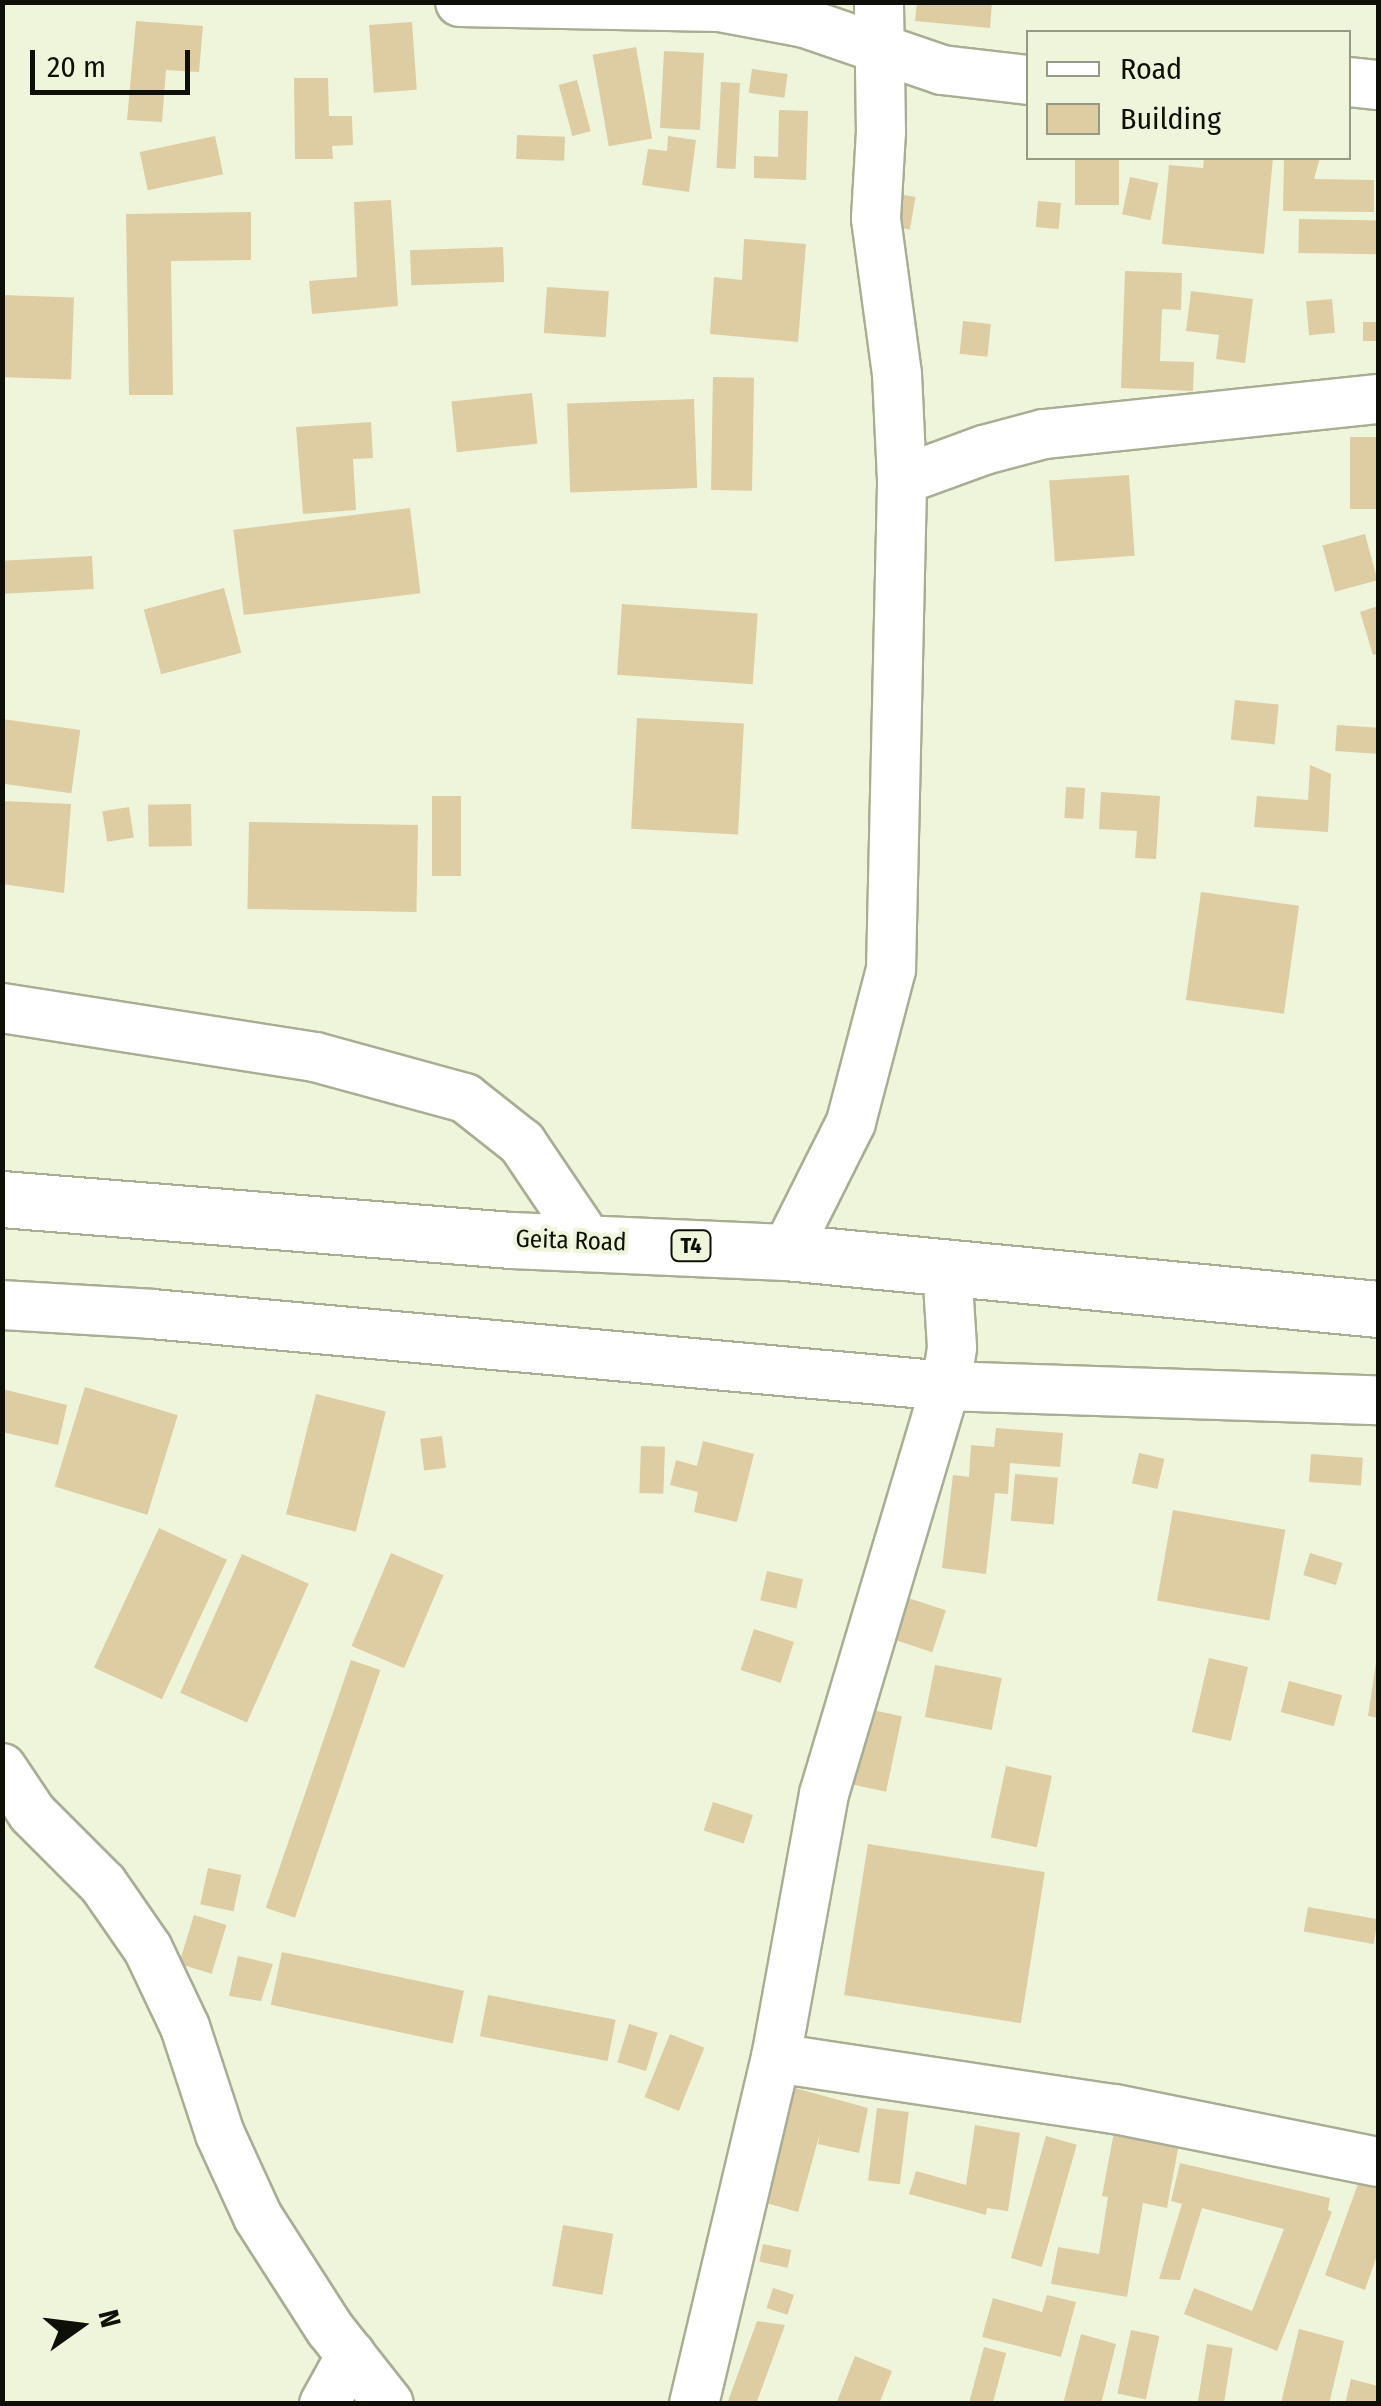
<!DOCTYPE html>
<style>
body{margin:0}
#map{position:relative;width:1381px;height:2406px;overflow:hidden;background:#eff5da;font-family:"Fira Sans Condensed",sans-serif}
div>[style]{position:absolute}
[style*='--x']{left:calc(var(--x)*1px);top:calc(var(--y)*1px);width:calc(var(--w)*1px);rotate:calc(var(--a)*1deg)}
.building>*{inset:0;background:#decca3;transform-origin:0 0}
.roads{filter:drop-shadow(2px 0 #a8ad94) drop-shadow(-2px 0 #a8ad94) drop-shadow(0 2px #a8ad94) drop-shadow(0 -2px #a8ad94)}
.minor>*{height:48px;margin:-24px;padding:0 24px;transform-origin:24px;border-radius:24px;background:#fff}
.trunk>*{height:55px;margin:-27.5px;padding:0 27.5px;transform-origin:27.5px;border-radius:27.5px;background:#fff}
span{translate:-50% -50%;white-space:nowrap;text-align:center;line-height:1.15;-webkit-text-stroke:8px #eff5da;paint-order:stroke}
.shield-label span{padding:2px 8px;background:#eff5da;border:2px solid;border-radius:8px;-webkit-text-stroke-width:0}
.shield-label{font-size:22px;color:#0e1007;font-weight:700}
.street-label{font-size:25px;color:#0e1007}
.frame{position:absolute;inset:0;border:5px solid #0e1007;pointer-events:none}
.legend{position:absolute;left:1026px;top:30px;width:325px;height:130px;box-sizing:border-box;background:#eff5da;border:2px solid #959986;margin:0;padding:12px 18px;list-style:none;font-size:30px;color:#0e1007}
.legend li{display:flex;align-items:center;gap:20px;height:50px}
.legend b{width:50px;border:2px solid #959986}
.north{position:absolute;left:30px;top:2276px;width:100px;height:100px;-webkit-text-stroke:8px #eff5da;paint-order:stroke;rotate:76deg;font-size:28px;font-weight:700;line-height:40px;text-align:center;color:#0e1007}
.north::after{content:'';display:block;margin:auto;width:35px;height:45px;background:#0e1007;clip-path:polygon(50% 0,100% 100%,50% 72%,0 100%)}
.scale{position:absolute;left:30px;top:50px;width:160px;height:45px;box-sizing:border-box;border:5px solid #0e1007;border-top:0;padding-left:12px;font-size:30px;line-height:35px;white-space:nowrap;color:#0e1007;-webkit-text-stroke:8px #eff5da;paint-order:stroke}
</style>
<div id="map">
<div class="building">
<div style="clip-path:polygon(917px 2px,992px 2px,990px 28px,915px 21px)"></div>
<div style="clip-path:polygon(136px 21px,203px 26px,199px 72px,166px 70px,162px 122px,127px 120px)"></div>
<div style="left:412px;top:22px;width:68px;height:43px;rotate:86deg"></div>
<div style="left:636px;top:47px;width:93px;height:44px;rotate:80deg"></div>
<div style="left:664px;top:51px;width:40px;height:77px;rotate:3deg"></div>
<div style="left:752px;top:69px;width:36px;height:24px;rotate:8deg"></div>
<div style="clip-path:polygon(294px 78px,328px 78px,329px 116px,352px 116px,353px 145px,332px 146px,333px 159px,295px 159px)"></div>
<div style="left:577px;top:80px;width:53px;height:19px;rotate:75deg"></div>
<div style="left:721px;top:82px;width:19px;height:86px;rotate:3deg"></div>
<div style="clip-path:polygon(779px 110px,808px 111px,806px 180px,754px 178px,754px 156px,778px 157px)"></div>
<div style="left:517px;top:135px;width:48px;height:24px;rotate:2deg"></div>
<div style="left:215px;top:136px;width:39px;height:77px;rotate:78deg"></div>
<div style="clip-path:polygon(668px 136px,696px 140px,689px 192px,642px 185px,648px 149px,667px 151px)"></div>
<div style="left:1075px;top:158px;width:44px;height:47px"></div>
<div style="clip-path:polygon(1204px 158px,1273px 158px,1264px 254px,1162px 244px,1169px 165px,1203px 168px)"></div>
<div style="clip-path:polygon(1284px 158px,1320px 158px,1314px 179px,1374px 180px,1374px 212px,1283px 211px)"></div>
<div style="left:1130px;top:177px;width:29px;height:38px;rotate:12deg"></div>
<div style="left:887px;top:192px;width:29px;height:33px;rotate:10deg"></div>
<div style="clip-path:polygon(391px 200px,398px 306px,312px 314px,309px 281px,357px 277px,354px 202px)"></div>
<div style="left:1038px;top:201px;width:23px;height:26px;rotate:5deg"></div>
<div style="clip-path:polygon(251px 212px,251px 260px,171px 261px,173px 395px,129px 395px,126px 214px)"></div>
<div style="left:1299px;top:219px;width:79px;height:34px;rotate:1deg"></div>
<div style="clip-path:polygon(744px 239px,806px 244px,798px 342px,710px 334px,714px 277px,742px 280px)"></div>
<div style="left:503px;top:247px;width:35px;height:93px;rotate:88deg"></div>
<div style="clip-path:polygon(1125px 271px,1182px 273px,1181px 310px,1162px 309px,1160px 361px,1194px 362px,1193px 391px,1121px 388px)"></div>
<div style="left:547px;top:287px;width:62px;height:46px;rotate:4deg"></div>
<div style="clip-path:polygon(1191px 291px,1253px 299px,1245px 363px,1216px 359px,1219px 335px,1186px 331px)"></div>
<div style="left:2px;top:295px;width:72px;height:82px;rotate:2deg"></div>
<div style="left:1332px;top:299px;width:34px;height:26px;rotate:85deg"></div>
<div style="left:963px;top:321px;width:28px;height:33px;rotate:6deg"></div>
<div style="left:1378px;top:322px;width:19px;height:15px;rotate:90deg"></div>
<div style="left:713px;top:377px;width:41px;height:113px;rotate:1deg"></div>
<div style="left:532px;top:393px;width:51px;height:81px;rotate:84deg"></div>
<div style="left:694px;top:399px;width:89px;height:127px;rotate:88deg"></div>
<div style="clip-path:polygon(371px 422px,373px 458px,353px 459px,356px 510px,303px 514px,296px 427px)"></div>
<div style="left:1350px;top:437px;width:28px;height:72px"></div>
<div style="left:1129px;top:475px;width:81px;height:80px;rotate:86deg"></div>
<div style="left:410px;top:508px;width:86px;height:178px;rotate:83deg"></div>
<div style="left:1365px;top:534px;width:48px;height:44px;rotate:75deg"></div>
<div style="left:92px;top:556px;width:33px;height:90px;rotate:87deg"></div>
<div style="left:224px;top:588px;width:67px;height:83px;rotate:75deg"></div>
<div style="left:622px;top:604px;width:136px;height:71px;rotate:4deg"></div>
<div style="clip-path:polygon(1378px 606px,1378px 654px,1373px 655px,1360px 612px)"></div>
<div style="left:1235px;top:700px;width:44px;height:40px;rotate:6deg"></div>
<div style="left:637px;top:718px;width:107px;height:111px;rotate:3deg"></div>
<div style="left:2px;top:719px;width:79px;height:64px;rotate:8deg"></div>
<div style="left:1337px;top:725px;width:41px;height:26px;rotate:4deg"></div>
<div style="clip-path:polygon(1310px 765px,1331px 774px,1328px 832px,1254px 827px,1257px 796px,1308px 800px)"></div>
<div style="left:1066px;top:787px;width:19px;height:31px;rotate:3deg"></div>
<div style="clip-path:polygon(1101px 792px,1160px 796px,1156px 859px,1135px 858px,1137px 831px,1099px 829px)"></div>
<div style="left:432px;top:796px;width:29px;height:80px"></div>
<div style="clip-path:polygon(2px 801px,71px 804px,64px 893px,2px 884px)"></div>
<div style="left:191px;top:804px;width:42px;height:43px;rotate:89deg"></div>
<div style="left:129px;top:807px;width:31px;height:27px;rotate:81deg"></div>
<div style="left:249px;top:822px;width:169px;height:87px;rotate:1deg"></div>
<div style="left:1201px;top:892px;width:99px;height:109px;rotate:8deg"></div>
<div style="left:85px;top:1387px;width:97px;height:104px;rotate:17deg"></div>
<div style="clip-path:polygon(2px 1389px,67px 1405px,58px 1445px,2px 1432px)"></div>
<div style="left:316px;top:1394px;width:72px;height:124px;rotate:14deg"></div>
<div style="clip-path:polygon(996px 1428px,1063px 1433px,1060px 1467px,1010px 1463px,1008px 1494px,995px 1493px,986px 1574px,942px 1568px,953px 1475px,969px 1477px,971px 1445px,994px 1447px)"></div>
<div style="left:442px;top:1436px;width:32px;height:22px;rotate:83deg"></div>
<div style="clip-path:polygon(703px 1441px,754px 1454px,737px 1522px,694px 1512px,698px 1492px,670px 1485px,676px 1460px,697px 1466px)"></div>
<div style="left:641px;top:1446px;width:24px;height:47px;rotate:2deg"></div>
<div style="left:1139px;top:1453px;width:26px;height:31px;rotate:13deg"></div>
<div style="left:1311px;top:1454px;width:52px;height:28px;rotate:4deg"></div>
<div style="left:1015px;top:1474px;width:43px;height:47px;rotate:5deg"></div>
<div style="left:1173px;top:1510px;width:114px;height:92px;rotate:10deg"></div>
<div style="left:159px;top:1528px;width:75px;height:154px;rotate:25deg"></div>
<div style="left:391px;top:1553px;width:57px;height:101px;rotate:23deg"></div>
<div style="left:1310px;top:1553px;width:34px;height:23px;rotate:17deg"></div>
<div style="left:242px;top:1554px;width:73px;height:152px;rotate:24deg"></div>
<div style="left:767px;top:1571px;width:37px;height:30px;rotate:13deg"></div>
<div style="left:905px;top:1597px;width:43px;height:44px;rotate:18deg"></div>
<div style="left:754px;top:1629px;width:42px;height:43px;rotate:18deg"></div>
<div style="left:1209px;top:1658px;width:40px;height:76px;rotate:13deg"></div>
<div style="left:351px;top:1660px;width:31px;height:262px;rotate:19deg"></div>
<div style="clip-path:polygon(1376px 1663px,1378px 1663px,1378px 1718px,1368px 1716px)"></div>
<div style="left:935px;top:1665px;width:68px;height:53px;rotate:11deg"></div>
<div style="left:1289px;top:1681px;width:55px;height:32px;rotate:15deg"></div>
<div style="left:858px;top:1707px;width:45px;height:77px;rotate:12deg"></div>
<div style="left:1006px;top:1766px;width:47px;height:73px;rotate:12deg"></div>
<div style="left:713px;top:1802px;width:42px;height:30px;rotate:18deg"></div>
<div style="left:868px;top:1844px;width:179px;height:153px;rotate:9deg"></div>
<div style="left:208px;top:1868px;width:34px;height:37px;rotate:12deg"></div>
<div style="left:1308px;top:1907px;width:71px;height:25px;rotate:10deg"></div>
<div style="left:194px;top:1915px;width:34px;height:51px;rotate:17deg"></div>
<div style="left:282px;top:1952px;width:186px;height:54px;rotate:12deg"></div>
<div style="clip-path:polygon(238px 1956px,273px 1964px,261px 2001px,229px 1996px)"></div>
<div style="left:488px;top:1995px;width:130px;height:42px;rotate:11deg"></div>
<div style="left:629px;top:2024px;width:30px;height:40px;rotate:17deg"></div>
<div style="left:670px;top:2034px;width:37px;height:68px;rotate:22deg"></div>
<div style="clip-path:polygon(795px 2088px,868px 2108px,859px 2153px,818px 2144px,820px 2133px,798px 2212px,763px 2202px)"></div>
<div style="left:877px;top:2108px;width:32px;height:73px;rotate:7deg"></div>
<div style="clip-path:polygon(975px 2125px,1020px 2133px,1008px 2211px,987px 2208px,986px 2215px,909px 2194px,916px 2171px,966px 2185px)"></div>
<div style="clip-path:polygon(1114px 2132px,1179px 2144px,1167px 2208px,1143px 2203px,1127px 2297px,1051px 2284px,1058px 2247px,1099px 2254px,1108px 2197px,1102px 2196px)"></div>
<div style="left:1046px;top:2136px;width:32px;height:127px;rotate:16deg"></div>
<div style="clip-path:polygon(1180px 2163px,1330px 2198px,1328px 2210px,1332px 2212px,1277px 2351px,1184px 2314px,1194px 2288px,1252px 2311px,1284px 2229px,1202px 2208px,1180px 2280px,1159px 2279px,1182px 2204px,1171px 2201px)"></div>
<div style="clip-path:polygon(1363px 2170px,1378px 2175px,1378px 2252px,1365px 2290px,1325px 2275px)"></div>
<div style="left:563px;top:2225px;width:51px;height:62px;rotate:10deg"></div>
<div style="left:763px;top:2244px;width:29px;height:18px;rotate:12deg"></div>
<div style="left:773px;top:2288px;width:22px;height:21px;rotate:18deg"></div>
<div style="clip-path:polygon(1047px 2295px,1076px 2302px,1061px 2357px,982px 2337px,993px 2298px,1042px 2312px)"></div>
<div style="clip-path:polygon(757px 2321px,785px 2325px,756px 2404px,727px 2404px)"></div>
<div style="clip-path:polygon(1299px 2329px,1344px 2341px,1329px 2404px,1281px 2403px)"></div>
<div style="left:1131px;top:2330px;width:29px;height:65px;rotate:12deg"></div>
<div style="clip-path:polygon(1081px 2334px,1116px 2344px,1101px 2404px,1063px 2404px)"></div>
<div style="left:1207px;top:2344px;width:26px;height:61px;rotate:9deg"></div>
<div style="left:984px;top:2347px;width:23px;height:59px;rotate:15deg"></div>
<div style="clip-path:polygon(855px 2356px,892px 2371px,879px 2404px,836px 2404px)"></div>
<div style="clip-path:polygon(1351px 2379px,1378px 2386px,1378px 2404px,1345px 2404px)"></div>
</div>
<div class="roads">
<div class="minor">
<div style="--x:460;--y:2;--w:259;--a:1.1"></div>
<div style="--x:719;--y:7;--w:87;--a:10.5"></div>
<div style="--x:805;--y:23;--w:145;--a:18.9"></div>
<div style="--x:942;--y:70;--w:87;--a:6.6"></div>
<div style="--x:1348;--y:82;--w:30;--a:6"></div>
<div style="--x:902;--y:480;--w:87;--a:-20.1"></div>
<div style="--x:984;--y:450;--w:62;--a:-14.9"></div>
<div style="--x:1044;--y:434;--w:336;--a:-6"></div>
<div style="--x:2;--y:1008;--w:317;--a:8.9"></div>
<div style="--x:315;--y:1057;--w:156;--a:15.3"></div>
<div style="--x:465;--y:1098;--w:73;--a:38.3"></div>
<div style="--x:522;--y:1143;--w:118;--a:56"></div>
<div style="--x:786;--y:1252;--w:145;--a:-63.4"></div>
<div style="--x:851;--y:1122;--w:157;--a:-75.3"></div>
<div style="--x:891;--y:970;--w:490;--a:-88.7"></div>
<div style="--x:902;--y:480;--w:106;--a:-92.7"></div>
<div style="--x:897;--y:374;--w:157;--a:-97.7"></div>
<div style="--x:876;--y:218;--w:86;--a:-86.7"></div>
<div style="--x:881;--y:132;--w:130;--a:-90.9"></div>
<div style="--x:2;--y:1305;--w:150;--a:3.4"></div>
<div style="--x:152;--y:1314;--w:797;--a:5.18"></div>
<div style="--x:946;--y:1386;--w:432;--a:1.9"></div>
<div style="--x:2;--y:1768;--w:54;--a:56.3"></div>
<div style="--x:32;--y:1813;--w:100;--a:45"></div>
<div style="--x:103;--y:1884;--w:79;--a:55.3"></div>
<div style="--x:148;--y:1949;--w:86;--a:64.6"></div>
<div style="--x:185;--y:2027;--w:113;--a:71.9"></div>
<div style="--x:220;--y:2134;--w:91;--a:65.4"></div>
<div style="--x:258;--y:2217;--w:133;--a:57.3"></div>
<div style="--x:330;--y:2329;--w:95;--a:51.8"></div>
<div style="--x:776;--y:2058;--w:343;--a:8.6"></div>
<div style="--x:1115;--y:2109;--w:268;--a:11.4"></div>
<div style="--x:324;--y:2404;--w:56;--a:-61.1"></div>
<div style="--x:694;--y:2404;--w:356;--a:-76.7"></div>
<div style="--x:776;--y:2058;--w:268;--a:-79.7"></div>
<div style="--x:824;--y:1794;--w:426;--a:-73.4"></div>
<div style="--x:946;--y:1386;--w:39;--a:-81"></div>
<div style="--x:952;--y:1347;--w:79;--a:-93.6"></div>
</div>
<div class="trunk">
<div style="--x:2;--y:1199;--w:511;--a:4.61"></div>
<div style="--x:511;--y:1240;--w:275;--a:2.5"></div>
<div style="--x:786;--y:1252;--w:595;--a:5.5"></div>
</div>
</div>
<div class="shield-label">
<span style="left:691px;top:1246px">T4</span>
</div>
<div class="street-label">
<span style="left:571px;top:1241px;rotate:2deg">Geita Road</span>
</div>
<div class="frame"></div>
<ul class="legend">
<li><b style="height:12px;background:#fff"></b>Road</li>
<li><b style="height:28px;background:#decca3"></b>Building</li>
</ul>
<div class="north">N</div>
<div class="scale">20 m</div>
</div>
